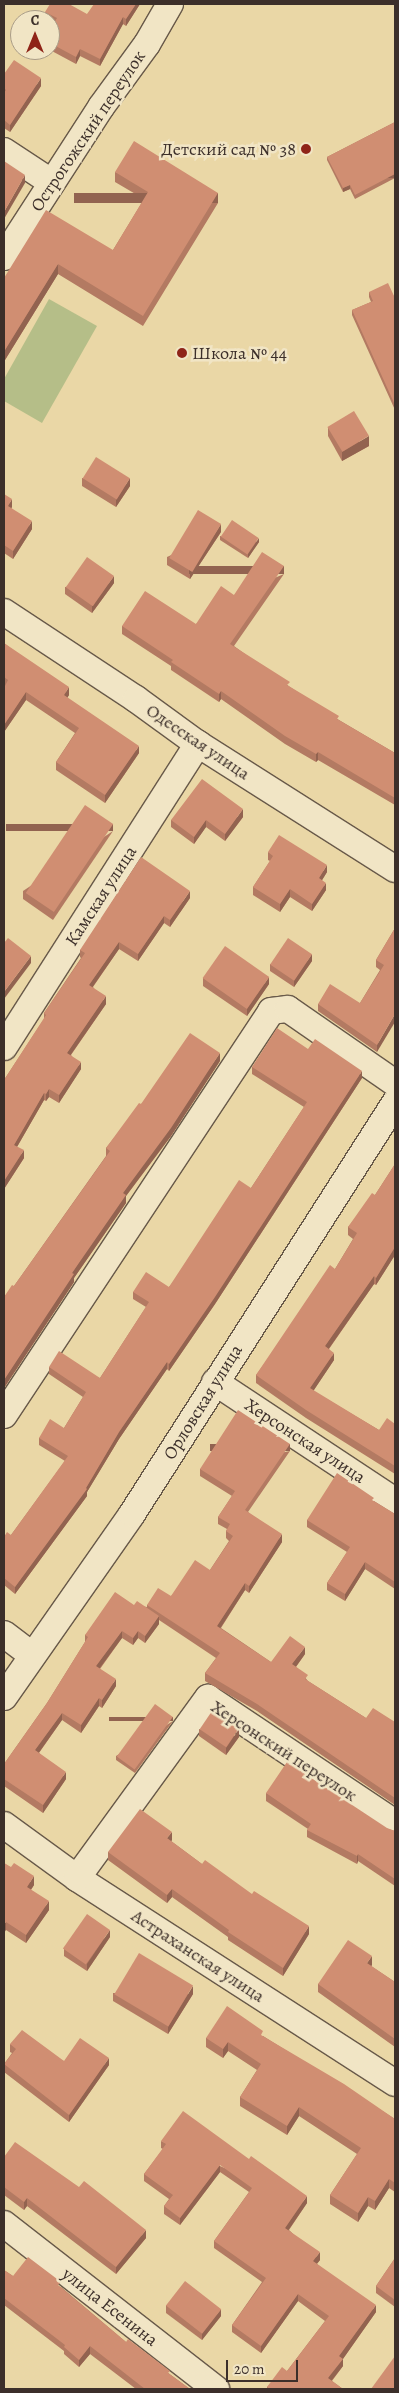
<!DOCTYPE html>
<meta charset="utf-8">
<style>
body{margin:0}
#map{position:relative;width:399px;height:2393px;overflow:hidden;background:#ead7a6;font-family:Alegreya,serif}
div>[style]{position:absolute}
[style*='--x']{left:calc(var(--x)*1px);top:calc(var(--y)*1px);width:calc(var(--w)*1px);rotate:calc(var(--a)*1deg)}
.green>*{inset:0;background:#b5be88}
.roads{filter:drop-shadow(1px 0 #685949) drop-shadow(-1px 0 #685949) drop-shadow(0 1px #685949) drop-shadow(0 -1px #685949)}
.minor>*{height:26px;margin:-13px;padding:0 13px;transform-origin:13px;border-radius:13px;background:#f1e5c5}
.wall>*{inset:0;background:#b37a62}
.shaded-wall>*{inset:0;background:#926350;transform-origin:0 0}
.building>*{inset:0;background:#d08e72;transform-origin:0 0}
.dots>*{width:14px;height:14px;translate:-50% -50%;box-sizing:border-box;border:2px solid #f1e5c5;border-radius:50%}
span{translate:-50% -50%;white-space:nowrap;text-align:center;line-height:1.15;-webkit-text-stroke:5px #f1e5c5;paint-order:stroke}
.street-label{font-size:18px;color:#3c2f2a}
.poi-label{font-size:18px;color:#3c2f2a}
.right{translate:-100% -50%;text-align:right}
.left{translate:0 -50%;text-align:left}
.frame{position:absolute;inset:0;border:5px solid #3c2f2a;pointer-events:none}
.north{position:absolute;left:10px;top:10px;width:50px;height:50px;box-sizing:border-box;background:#f1e5c5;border:1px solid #a99c87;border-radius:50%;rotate:0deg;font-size:14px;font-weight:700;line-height:20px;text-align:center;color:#3c2f2a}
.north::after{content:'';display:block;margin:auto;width:18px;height:22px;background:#8f2418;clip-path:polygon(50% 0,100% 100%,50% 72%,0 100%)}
.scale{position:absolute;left:226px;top:2360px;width:72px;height:22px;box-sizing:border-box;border:2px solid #3c2f2a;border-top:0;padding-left:6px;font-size:15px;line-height:18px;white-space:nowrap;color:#3c2f2a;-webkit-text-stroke:4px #f1e5c5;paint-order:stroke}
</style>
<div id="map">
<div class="green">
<div style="clip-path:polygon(49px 299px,97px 326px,42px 423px,4px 401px,4px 379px)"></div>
</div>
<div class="roads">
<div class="minor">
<div style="--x:4;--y:151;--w:56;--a:33.4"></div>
<div style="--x:4;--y:257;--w:179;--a:-57.1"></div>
<div style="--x:101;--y:107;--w:78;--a:-53.9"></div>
<div style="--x:147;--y:44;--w:46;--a:-60.1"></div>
<div style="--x:4;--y:612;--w:158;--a:33.4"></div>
<div style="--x:136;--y:699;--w:77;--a:36"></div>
<div style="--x:198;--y:744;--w:233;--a:32.4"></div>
<div style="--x:4;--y:1047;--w:360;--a:-57.4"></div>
<div style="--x:215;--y:1382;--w:216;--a:33.5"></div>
<div style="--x:4;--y:1415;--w:484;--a:-56.5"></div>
<div style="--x:271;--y:1011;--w:17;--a:-7"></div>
<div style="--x:288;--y:1009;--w:130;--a:34.7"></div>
<div style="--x:4;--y:1634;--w:35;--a:37"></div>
<div style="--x:4;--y:1697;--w:223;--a:-55"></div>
<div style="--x:132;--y:1514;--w:489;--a:-57.4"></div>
<div style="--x:4;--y:1825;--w:90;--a:36"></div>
<div style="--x:77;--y:1878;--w:378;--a:32.8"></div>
<div style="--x:77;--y:1878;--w:223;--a:-54"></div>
<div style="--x:208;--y:1698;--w:225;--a:33.8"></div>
<div style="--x:4;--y:2224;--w:269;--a:37.9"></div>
</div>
</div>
<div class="wall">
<div style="clip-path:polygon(140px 4px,126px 26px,123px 24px,100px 66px,80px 56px,76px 64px,50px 50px,50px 30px,54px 24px,50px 22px,50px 20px,45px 19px,45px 12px,87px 14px)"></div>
<div style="clip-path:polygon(4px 74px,41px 86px,10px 132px,4px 128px)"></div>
<div style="clip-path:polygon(395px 122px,395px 178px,355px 199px,350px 189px,343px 192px,327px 160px,327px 157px)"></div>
<div style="clip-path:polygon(115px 172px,218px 203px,143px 326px,58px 274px,5px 360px,4px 359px,4px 278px,113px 250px,144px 199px,115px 182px)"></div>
<div style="clip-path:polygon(369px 292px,395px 296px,395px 410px,352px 315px,352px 310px,371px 302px,369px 297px)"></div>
<div style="clip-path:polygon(328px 427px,369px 446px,342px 461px,328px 436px)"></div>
<div style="clip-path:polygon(82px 478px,130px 486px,116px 507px,82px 486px)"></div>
<div style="clip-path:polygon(4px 494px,12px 507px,11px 508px,32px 529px,13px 559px,4px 553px)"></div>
<div style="clip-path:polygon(221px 532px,190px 579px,167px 565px,167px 557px)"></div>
<div style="clip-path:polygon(220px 536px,259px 542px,248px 558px,220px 540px)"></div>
<div style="clip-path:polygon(284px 574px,234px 646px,290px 687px,339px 720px,395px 753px,395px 805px,318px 760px,316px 762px,285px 744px,221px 699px,219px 702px,171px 670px,171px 666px,122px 634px,122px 626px,196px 624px,234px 595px)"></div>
<div style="clip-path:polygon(114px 583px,92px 613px,65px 594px,65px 587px)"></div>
<div style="clip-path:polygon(4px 643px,69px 695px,67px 698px,139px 753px,105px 803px,56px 770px,56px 762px,75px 733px,26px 700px,4px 732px,4px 688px,5px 686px,4px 685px)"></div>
<div style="clip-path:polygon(243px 817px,225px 841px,206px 827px,194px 844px,171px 827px,171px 820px)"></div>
<div style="clip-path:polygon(113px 831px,53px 920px,23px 899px,23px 891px)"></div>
<div style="clip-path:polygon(268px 852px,327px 872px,322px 880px,326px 890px,312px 911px,290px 897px,280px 912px,253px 895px,253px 887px,270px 861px,268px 860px)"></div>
<div style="clip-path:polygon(190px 898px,170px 927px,164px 923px,138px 961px,119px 949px,93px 987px,106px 1004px,71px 1055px,81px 1069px,59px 1103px,49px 1097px,46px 1101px,44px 1100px,17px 1147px,24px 1158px,4px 1189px,4px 1080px,44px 1019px,44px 1013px,81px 958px,80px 957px,80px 950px)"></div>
<div style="clip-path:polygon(395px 928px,377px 1052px,318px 1011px,318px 1004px,360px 1003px,380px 970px,376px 967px,376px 960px)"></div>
<div style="clip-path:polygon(312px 961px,294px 987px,270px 971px,270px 964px)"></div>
<div style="clip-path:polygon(203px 978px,269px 984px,247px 1016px,203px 986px)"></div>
<div style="clip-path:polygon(308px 1049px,362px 1078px,215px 1304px,169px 1371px,167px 1369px,119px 1439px,87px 1492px,87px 1496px,15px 1594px,4px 1585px,4px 1537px,11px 1535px,65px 1461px,39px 1445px,39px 1438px,64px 1428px,83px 1397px,49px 1374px,49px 1367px,100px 1378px,146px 1307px,133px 1299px,133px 1292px,169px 1287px,251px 1188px,304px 1107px,252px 1074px,252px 1067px)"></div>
<div style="clip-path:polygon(220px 1061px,171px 1136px,126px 1196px,126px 1203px,74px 1278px,74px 1282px,4px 1388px,4px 1297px,14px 1286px,106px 1156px,106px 1148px,141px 1104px)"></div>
<div style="clip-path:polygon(395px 1164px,395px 1255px,376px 1285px,374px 1284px,329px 1349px,334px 1360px,313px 1391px,379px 1430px,395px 1424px,395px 1474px,306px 1418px,256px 1383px,256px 1375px,335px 1269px,353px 1239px,348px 1235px,348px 1227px,375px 1195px)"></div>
<div style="clip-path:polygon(290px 1451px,248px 1512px,282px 1542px,249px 1593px,245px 1590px,221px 1628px,271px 1662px,305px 1654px,296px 1667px,308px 1681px,366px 1718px,395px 1722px,395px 1805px,257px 1711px,205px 1681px,205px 1673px,216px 1658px,159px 1620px,159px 1624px,145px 1643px,138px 1638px,133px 1645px,122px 1638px,100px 1669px,116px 1686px,102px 1708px,99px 1706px,81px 1733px,62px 1720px,39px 1753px,66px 1779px,43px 1813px,4px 1786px,4px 1764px,47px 1703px,85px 1642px,85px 1635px,134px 1605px,147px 1607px,147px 1605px,171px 1596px,210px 1570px,229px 1541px,226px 1538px,226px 1531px,227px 1529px,218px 1524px,218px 1517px,232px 1496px,200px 1476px,200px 1469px)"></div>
<div style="clip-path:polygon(374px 1501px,395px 1514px,395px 1589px,365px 1569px,345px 1601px,327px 1590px,327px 1583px,347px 1552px,307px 1527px,307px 1520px)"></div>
<div style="clip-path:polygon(173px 1721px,135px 1773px,116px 1760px,116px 1756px)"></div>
<div style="clip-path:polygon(199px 1729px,239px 1737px,226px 1755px,199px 1736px)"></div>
<div style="clip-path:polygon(266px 1793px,395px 1831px,395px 1886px,358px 1861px,357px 1864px,307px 1837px,307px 1830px,308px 1829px,266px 1801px)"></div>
<div style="clip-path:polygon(172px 1840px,171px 1841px,202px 1864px,309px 1934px,283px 1976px,228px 1940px,228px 1937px,172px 1897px,167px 1903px,108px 1860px,108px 1852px)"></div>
<div style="clip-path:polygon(4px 1863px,34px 1885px,31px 1890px,49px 1910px,26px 1943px,6px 1930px)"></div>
<div style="clip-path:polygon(110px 1937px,87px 1971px,64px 1956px,64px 1949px)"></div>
<div style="clip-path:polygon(372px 1965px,371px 1966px,395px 1982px,395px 2047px,318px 1992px,318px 1984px)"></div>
<div style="clip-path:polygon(113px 1993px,193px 1994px,168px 2034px,113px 2001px)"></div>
<div style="clip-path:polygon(263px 2036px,395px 2119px,395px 2192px,389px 2188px,375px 2210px,368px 2206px,358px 2222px,330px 2204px,330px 2195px,357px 2154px,299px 2116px,287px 2135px,240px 2106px,240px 2097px,257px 2070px,228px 2051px,223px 2058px,206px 2047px,206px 2038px)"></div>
<div style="clip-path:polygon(10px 2044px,64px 2061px,109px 2065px,69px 2122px,4px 2072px,4px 2064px,12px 2053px,10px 2052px)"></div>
<div style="clip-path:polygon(161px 2141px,307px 2203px,289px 2230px,320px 2260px,317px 2264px,376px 2312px,343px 2359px,343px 2366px,332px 2381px,343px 2389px,267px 2389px,267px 2387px,287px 2371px,325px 2321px,298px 2301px,261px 2353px,232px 2332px,232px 2325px,262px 2282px,214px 2248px,214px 2241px,249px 2192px,220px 2172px,180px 2225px,164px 2214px,164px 2206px,169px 2199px,144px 2181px,144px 2174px,163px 2149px,161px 2148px)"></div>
<div style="clip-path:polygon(4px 2157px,146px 2238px,116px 2274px,27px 2206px,24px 2210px,4px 2195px)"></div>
<div style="clip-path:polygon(395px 2258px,395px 2307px,376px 2293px,376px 2286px)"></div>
<div style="clip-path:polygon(4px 2270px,13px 2276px,61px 2287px,126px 2342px,190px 2389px,136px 2389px,90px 2354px,79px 2367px,64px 2354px,64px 2351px,4px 2305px)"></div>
<div style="clip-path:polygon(166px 2305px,221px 2316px,202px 2340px,166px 2313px)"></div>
</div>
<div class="shaded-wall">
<div style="clip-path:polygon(136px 4px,140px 4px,126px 26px,126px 19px)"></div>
<div style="clip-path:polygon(123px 17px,123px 24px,100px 66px,100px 59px)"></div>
<div style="clip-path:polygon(80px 49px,80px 56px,76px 64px,76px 57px)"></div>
<div style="clip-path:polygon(41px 78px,41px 86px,10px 132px,10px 125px)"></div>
<div style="left:395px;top:174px;width:4px;height:45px;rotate:90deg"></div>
<div style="clip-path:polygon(25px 175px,25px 183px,4px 219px,4px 212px)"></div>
<div style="clip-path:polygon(350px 185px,350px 189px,343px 192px,343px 188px)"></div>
<div style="left:218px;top:193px;width:10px;height:144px;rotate:90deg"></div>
<div style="clip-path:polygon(58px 264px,58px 274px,5px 360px,5px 350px)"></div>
<div style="clip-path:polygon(369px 436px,369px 446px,342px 461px,342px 452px)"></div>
<div style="clip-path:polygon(130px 478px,130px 486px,116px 507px,116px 500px)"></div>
<div style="clip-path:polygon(12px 499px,12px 507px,8px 513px,8px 506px)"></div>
<div style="clip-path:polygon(32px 521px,32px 529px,13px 559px,13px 551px)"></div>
<div style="clip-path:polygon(221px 524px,221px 532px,190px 579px,190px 572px)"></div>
<div style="clip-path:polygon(259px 538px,259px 542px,248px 558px,248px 554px)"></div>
<div style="left:284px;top:566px;width:8px;height:95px;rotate:90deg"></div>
<div style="clip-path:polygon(114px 576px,114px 583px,92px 613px,92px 606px)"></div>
<div style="clip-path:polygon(69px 687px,69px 695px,64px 703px,64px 695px)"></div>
<div style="clip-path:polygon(221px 691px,221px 699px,219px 702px,219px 694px)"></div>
<div style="clip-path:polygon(26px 692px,26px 700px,4px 732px,4px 725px)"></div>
<div style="clip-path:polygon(139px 746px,139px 753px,105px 803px,105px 795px)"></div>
<div style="clip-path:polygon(318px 752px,318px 760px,316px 762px,316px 754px)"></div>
<div style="clip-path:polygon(243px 809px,243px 817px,225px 841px,225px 834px)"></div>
<div style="clip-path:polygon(206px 820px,206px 827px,194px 844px,194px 837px)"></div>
<div style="left:113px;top:824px;width:7px;height:107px;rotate:90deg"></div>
<div style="clip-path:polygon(327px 865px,327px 872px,319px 885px,319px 878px)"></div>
<div style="clip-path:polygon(326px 883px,326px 890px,312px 911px,312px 904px)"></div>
<div style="clip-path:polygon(290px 889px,290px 897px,280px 912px,280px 904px)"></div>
<div style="clip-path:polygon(190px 891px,190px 898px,170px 927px,170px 920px)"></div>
<div style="clip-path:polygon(164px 916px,164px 923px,138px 961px,138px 954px)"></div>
<div style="clip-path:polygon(119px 942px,119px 949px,89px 992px,89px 985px)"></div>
<div style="clip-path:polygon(312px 954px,312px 961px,294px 987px,294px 980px)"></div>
<div style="clip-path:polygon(31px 956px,31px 963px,4px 999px,4px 992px)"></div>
<div style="clip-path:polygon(269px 977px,269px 984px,247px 1016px,247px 1009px)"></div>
<div style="clip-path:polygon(106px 996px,106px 1004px,67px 1060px,67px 1053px)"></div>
<div style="clip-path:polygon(395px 1014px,395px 1022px,377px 1052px,377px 1045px)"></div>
<div style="clip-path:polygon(220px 1053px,220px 1061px,171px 1136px,126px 1196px,126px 1203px,74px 1278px,74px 1282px,4px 1388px,4px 1380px,123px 1193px)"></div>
<div style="clip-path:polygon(81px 1062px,81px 1069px,59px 1103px,59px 1095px)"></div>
<div style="clip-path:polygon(362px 1071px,362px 1078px,215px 1304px,169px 1371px,169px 1364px)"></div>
<div style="clip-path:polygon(49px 1089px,49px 1097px,46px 1101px,46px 1094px)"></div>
<div style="clip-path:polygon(44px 1093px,44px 1100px,14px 1152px,14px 1145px)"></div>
<div style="clip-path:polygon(24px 1150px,24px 1158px,4px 1189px,4px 1181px)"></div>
<div style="clip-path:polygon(395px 1247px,395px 1255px,376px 1285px,376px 1278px)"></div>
<div style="clip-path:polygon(374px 1276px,374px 1284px,325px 1354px,325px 1346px)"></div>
<div style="clip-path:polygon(334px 1353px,334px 1360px,310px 1396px,310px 1388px)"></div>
<div style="clip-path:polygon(167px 1362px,167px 1369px,119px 1439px,87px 1492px,87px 1496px,15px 1594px,15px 1587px,86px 1488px,119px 1432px)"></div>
<div style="left:290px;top:1444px;width:7px;height:80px;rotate:90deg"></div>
<div style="clip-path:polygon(282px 1534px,282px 1542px,249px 1593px,249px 1586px)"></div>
<div style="clip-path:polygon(365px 1562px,365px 1569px,345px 1601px,345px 1594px)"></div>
<div style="clip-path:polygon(245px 1583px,245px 1590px,217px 1633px,217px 1626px)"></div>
<div style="clip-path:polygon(159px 1616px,159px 1624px,145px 1643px,145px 1636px)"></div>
<div style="clip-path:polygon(122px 1631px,122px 1638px,96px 1673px,96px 1666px)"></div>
<div style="clip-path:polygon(138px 1631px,138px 1638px,133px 1645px,133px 1638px)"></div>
<div style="clip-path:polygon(305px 1647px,305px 1654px,292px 1672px,292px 1664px)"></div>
<div style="clip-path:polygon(116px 1679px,116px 1686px,102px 1708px,102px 1700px)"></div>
<div style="clip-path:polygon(99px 1698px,99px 1706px,81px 1733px,81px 1725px)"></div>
<div style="clip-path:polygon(62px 1713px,62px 1720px,35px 1758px,35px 1750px)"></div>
<div style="left:173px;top:1717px;width:4px;height:64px;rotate:90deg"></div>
<div style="clip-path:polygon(239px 1729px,239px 1737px,226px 1755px,226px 1748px)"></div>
<div style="clip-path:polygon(66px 1772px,66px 1779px,43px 1813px,43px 1805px)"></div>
<div style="clip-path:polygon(172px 1832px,172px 1840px,167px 1847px,167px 1838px)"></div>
<div style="clip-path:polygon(358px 1854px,358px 1861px,357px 1864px,357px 1856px)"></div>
<div style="clip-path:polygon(34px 1876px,34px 1885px,27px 1895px,27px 1887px)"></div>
<div style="clip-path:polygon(172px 1889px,172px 1897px,167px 1903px,167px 1895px)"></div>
<div style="clip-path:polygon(49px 1901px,49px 1910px,26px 1943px,26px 1935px)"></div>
<div style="clip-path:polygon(6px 1922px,6px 1930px,4px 1933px,4px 1924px)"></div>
<div style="clip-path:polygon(309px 1926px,309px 1934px,283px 1976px,283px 1968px)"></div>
<div style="clip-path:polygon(110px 1930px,110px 1937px,87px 1971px,87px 1964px)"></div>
<div style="clip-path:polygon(372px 1956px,372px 1965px,367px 1972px,367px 1963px)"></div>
<div style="clip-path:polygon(193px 1986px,193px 1994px,168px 2034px,168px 2027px)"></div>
<div style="clip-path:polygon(228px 2042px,228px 2051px,223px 2058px,223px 2049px)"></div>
<div style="clip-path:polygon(109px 2058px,109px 2065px,69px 2122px,69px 2115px)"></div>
<div style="clip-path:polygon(299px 2107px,299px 2116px,287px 2135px,287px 2126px)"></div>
<div style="clip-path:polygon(220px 2165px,220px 2172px,180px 2225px,180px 2218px)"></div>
<div style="clip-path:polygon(389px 2179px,389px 2188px,375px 2210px,375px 2201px)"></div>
<div style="clip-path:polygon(307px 2196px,307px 2203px,285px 2235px,285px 2228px)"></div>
<div style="clip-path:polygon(368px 2197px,368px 2206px,358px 2222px,358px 2213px)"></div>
<div style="clip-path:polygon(27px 2198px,27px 2206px,24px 2210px,24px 2202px)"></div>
<div style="clip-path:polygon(146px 2230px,146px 2238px,116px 2274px,116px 2267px)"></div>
<div style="clip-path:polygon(320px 2252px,320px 2260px,313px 2268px,313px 2261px)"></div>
<div style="clip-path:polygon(298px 2294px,298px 2301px,261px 2353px,261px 2346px)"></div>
<div style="clip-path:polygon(376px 2305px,376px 2312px,340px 2363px,343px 2359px,343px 2366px,328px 2385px,328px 2378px,339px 2356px)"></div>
<div style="clip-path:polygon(221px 2309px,221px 2316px,202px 2340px,202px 2333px)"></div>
<div style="clip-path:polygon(90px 2346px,90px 2354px,79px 2367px,79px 2360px)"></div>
</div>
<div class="building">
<div style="clip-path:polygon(50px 4px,69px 4px,87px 14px,94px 4px,136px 4px,126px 19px,123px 17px,100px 59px,80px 49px,76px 57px,50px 43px,50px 30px,57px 18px,45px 12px)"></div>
<div style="clip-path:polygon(14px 60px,41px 78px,10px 125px,4px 120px,4px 93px,6px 90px,4px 88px,4px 74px)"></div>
<div style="clip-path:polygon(395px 122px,395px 174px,355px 195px,350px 185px,343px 188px,327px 157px)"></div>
<div style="clip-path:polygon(134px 141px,218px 193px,143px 316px,58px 264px,5px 350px,4px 349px,4px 278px,46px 210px,113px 250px,148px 192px,115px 172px)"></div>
<div style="clip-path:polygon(4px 161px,25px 175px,4px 212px)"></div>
<div style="clip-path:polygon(388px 283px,394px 296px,395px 296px,395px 405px,352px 310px,373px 301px,369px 292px)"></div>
<div style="left:354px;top:411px;width:29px;height:31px;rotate:59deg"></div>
<div style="left:96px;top:457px;width:40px;height:25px;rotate:32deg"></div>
<div style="clip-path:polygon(4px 494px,12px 499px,8px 506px,32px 521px,13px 551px,4px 545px)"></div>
<div style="left:198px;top:510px;width:27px;height:56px;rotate:31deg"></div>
<div style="left:232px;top:520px;width:32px;height:20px;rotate:34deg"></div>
<div style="clip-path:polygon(262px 552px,284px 566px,230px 644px,290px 682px,287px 685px,339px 716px,337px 719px,395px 753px,395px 798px,318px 752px,316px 754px,285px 736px,221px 691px,219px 694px,171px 662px,173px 660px,122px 626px,145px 591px,196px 624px,221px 586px,234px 595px)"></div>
<div style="left:87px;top:557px;width:33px;height:37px;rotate:35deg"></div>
<div style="clip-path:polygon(4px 643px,69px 687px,64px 695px,139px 746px,105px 795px,56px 762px,79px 728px,26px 692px,4px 725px,4px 688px,8px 680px,4px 677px)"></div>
<div style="clip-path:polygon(202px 779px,243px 809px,225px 834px,206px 820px,194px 837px,171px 820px)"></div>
<div style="left:85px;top:805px;width:34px;height:106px;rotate:34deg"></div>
<div style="clip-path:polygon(279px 835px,327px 865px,319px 878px,326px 883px,312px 904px,290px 889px,280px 904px,253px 887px,273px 856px,268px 852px)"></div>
<div style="clip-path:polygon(141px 857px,190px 891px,170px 920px,164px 916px,138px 954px,119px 942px,89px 985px,106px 996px,67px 1053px,81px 1062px,59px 1095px,49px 1089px,46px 1094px,44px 1093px,14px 1145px,24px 1150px,4px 1181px,4px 1080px,46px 1015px,44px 1013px,85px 953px,80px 950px)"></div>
<div style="clip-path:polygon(395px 928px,395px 1014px,377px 1045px,318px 1004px,330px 984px,360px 1003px,384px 965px,376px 960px)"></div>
<div style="clip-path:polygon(8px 938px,31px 956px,4px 992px,4px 943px)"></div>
<div style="left:288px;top:938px;width:29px;height:32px;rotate:34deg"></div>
<div style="left:225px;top:946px;width:54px;height:39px;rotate:35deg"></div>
<div style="clip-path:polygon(277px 1028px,308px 1049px,315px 1039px,362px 1071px,215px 1297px,169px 1364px,167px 1362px,119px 1432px,86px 1488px,87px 1489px,15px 1587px,4px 1578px,4px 1537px,7px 1532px,11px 1535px,68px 1456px,39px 1438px,50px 1419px,64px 1428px,86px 1392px,49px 1367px,59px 1351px,100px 1378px,149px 1302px,133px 1292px,146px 1272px,169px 1287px,239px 1180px,251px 1188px,307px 1102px,252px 1067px)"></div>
<div style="clip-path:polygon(190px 1033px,220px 1053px,171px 1128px,123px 1193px,126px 1195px,72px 1273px,74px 1274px,4px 1380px,4px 1297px,12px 1285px,14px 1286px,110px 1151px,106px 1148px,139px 1103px,141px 1104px)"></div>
<div style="clip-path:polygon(395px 1164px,395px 1247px,376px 1278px,374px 1276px,325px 1346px,334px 1353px,310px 1388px,379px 1430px,387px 1418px,395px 1424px,395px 1466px,306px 1410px,256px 1375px,330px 1265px,335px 1269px,357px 1233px,348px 1227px,372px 1193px,375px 1195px)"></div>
<div style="clip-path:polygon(238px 1410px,290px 1444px,245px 1510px,282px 1534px,249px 1586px,245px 1583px,217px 1626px,271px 1662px,290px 1636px,305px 1647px,292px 1664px,308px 1675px,305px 1679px,366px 1718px,373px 1708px,395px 1722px,395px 1798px,257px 1704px,205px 1673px,220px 1653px,147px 1605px,158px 1588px,171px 1596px,195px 1560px,210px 1570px,233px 1536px,226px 1531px,230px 1524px,218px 1517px,235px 1491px,200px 1469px)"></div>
<div style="clip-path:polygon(337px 1473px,374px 1498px,372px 1500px,395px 1514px,395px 1582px,365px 1562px,345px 1594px,327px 1583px,350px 1547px,307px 1520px)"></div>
<div style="clip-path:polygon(115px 1592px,134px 1605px,137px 1601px,159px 1616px,145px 1636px,138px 1631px,133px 1638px,122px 1631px,96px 1666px,116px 1679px,102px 1700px,99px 1698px,81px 1725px,62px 1713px,35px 1750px,66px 1772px,43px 1805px,4px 1779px,4px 1764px,47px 1703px,88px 1637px,85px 1635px)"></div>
<div style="left:155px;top:1704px;width:22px;height:65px;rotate:36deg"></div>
<div style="left:212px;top:1711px;width:32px;height:22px;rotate:34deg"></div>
<div style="clip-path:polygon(287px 1762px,387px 1828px,395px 1831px,395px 1879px,358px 1854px,357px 1856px,307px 1830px,311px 1824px,266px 1793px)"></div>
<div style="clip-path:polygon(140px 1809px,172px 1832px,167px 1838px,202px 1864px,205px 1860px,252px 1894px,254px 1891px,309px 1926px,283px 1968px,228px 1932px,229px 1930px,172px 1889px,167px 1895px,108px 1852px)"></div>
<div style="clip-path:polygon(4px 1863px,11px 1867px,14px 1863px,34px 1876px,27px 1887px,49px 1901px,26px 1935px,6px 1922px,4px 1924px)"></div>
<div style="left:87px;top:1914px;width:28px;height:42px;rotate:35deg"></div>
<div style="clip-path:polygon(348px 1940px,372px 1956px,367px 1963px,395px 1982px,395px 2039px,318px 1984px)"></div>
<div style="left:139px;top:1953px;width:63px;height:48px;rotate:31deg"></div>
<div style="clip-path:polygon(227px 2006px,263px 2031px,261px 2035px,344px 2084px,395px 2119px,395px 2183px,389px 2179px,375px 2201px,368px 2197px,358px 2213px,330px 2195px,361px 2148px,299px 2107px,287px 2126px,240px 2097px,261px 2064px,228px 2042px,223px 2049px,206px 2038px)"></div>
<div style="clip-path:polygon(22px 2030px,64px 2061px,80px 2038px,109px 2058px,69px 2115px,4px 2064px,16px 2049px,10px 2044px)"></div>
<div style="clip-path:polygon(183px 2111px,249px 2159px,251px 2156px,307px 2196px,285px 2228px,320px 2252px,313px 2261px,376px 2305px,339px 2356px,343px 2359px,328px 2378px,343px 2389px,270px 2389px,267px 2387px,282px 2367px,287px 2371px,329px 2316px,298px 2294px,261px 2346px,232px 2325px,266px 2278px,214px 2241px,252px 2188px,220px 2165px,180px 2218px,164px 2206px,173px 2195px,144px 2174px,166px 2144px,161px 2141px)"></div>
<div style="clip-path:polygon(15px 2142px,79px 2187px,84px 2181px,146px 2230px,116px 2267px,27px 2198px,24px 2202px,4px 2187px,4px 2157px)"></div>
<div style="clip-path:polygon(28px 2257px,61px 2282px,58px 2285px,126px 2342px,128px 2339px,170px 2371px,168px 2373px,190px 2389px,145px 2389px,90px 2346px,79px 2360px,64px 2347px,65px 2345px,4px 2298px,4px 2270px,13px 2276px)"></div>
<div style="clip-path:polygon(395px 2258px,395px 2300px,376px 2286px)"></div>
<div style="left:185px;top:2281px;width:46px;height:31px;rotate:38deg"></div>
<div style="clip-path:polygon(395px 2356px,395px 2389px,371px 2389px)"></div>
</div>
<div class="dots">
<div style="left:306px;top:149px;background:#8f2418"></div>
<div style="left:182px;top:353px;background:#8f2418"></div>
</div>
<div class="street-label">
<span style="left:88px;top:131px;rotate:-56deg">Острогожский переулок</span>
<span style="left:198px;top:742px;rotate:34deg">Одесская улица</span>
<span style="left:101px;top:896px;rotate:-57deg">Камская улица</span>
<span style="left:203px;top:1402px;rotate:-58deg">Орловская улица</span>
<span style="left:305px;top:1441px;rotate:33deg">Херсонская улица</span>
<span style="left:284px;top:1751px;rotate:33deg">Херсонский переулок</span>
<span style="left:198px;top:1956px;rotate:33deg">Астраханская улица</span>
<span style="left:110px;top:2307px;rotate:38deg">улица Есенина</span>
</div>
<div class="poi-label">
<span class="right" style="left:296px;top:149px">Детский сад № 38</span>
<span class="left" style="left:192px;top:353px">Школа № 44</span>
</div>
<div class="frame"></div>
<div class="north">С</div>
<div class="scale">20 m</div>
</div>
